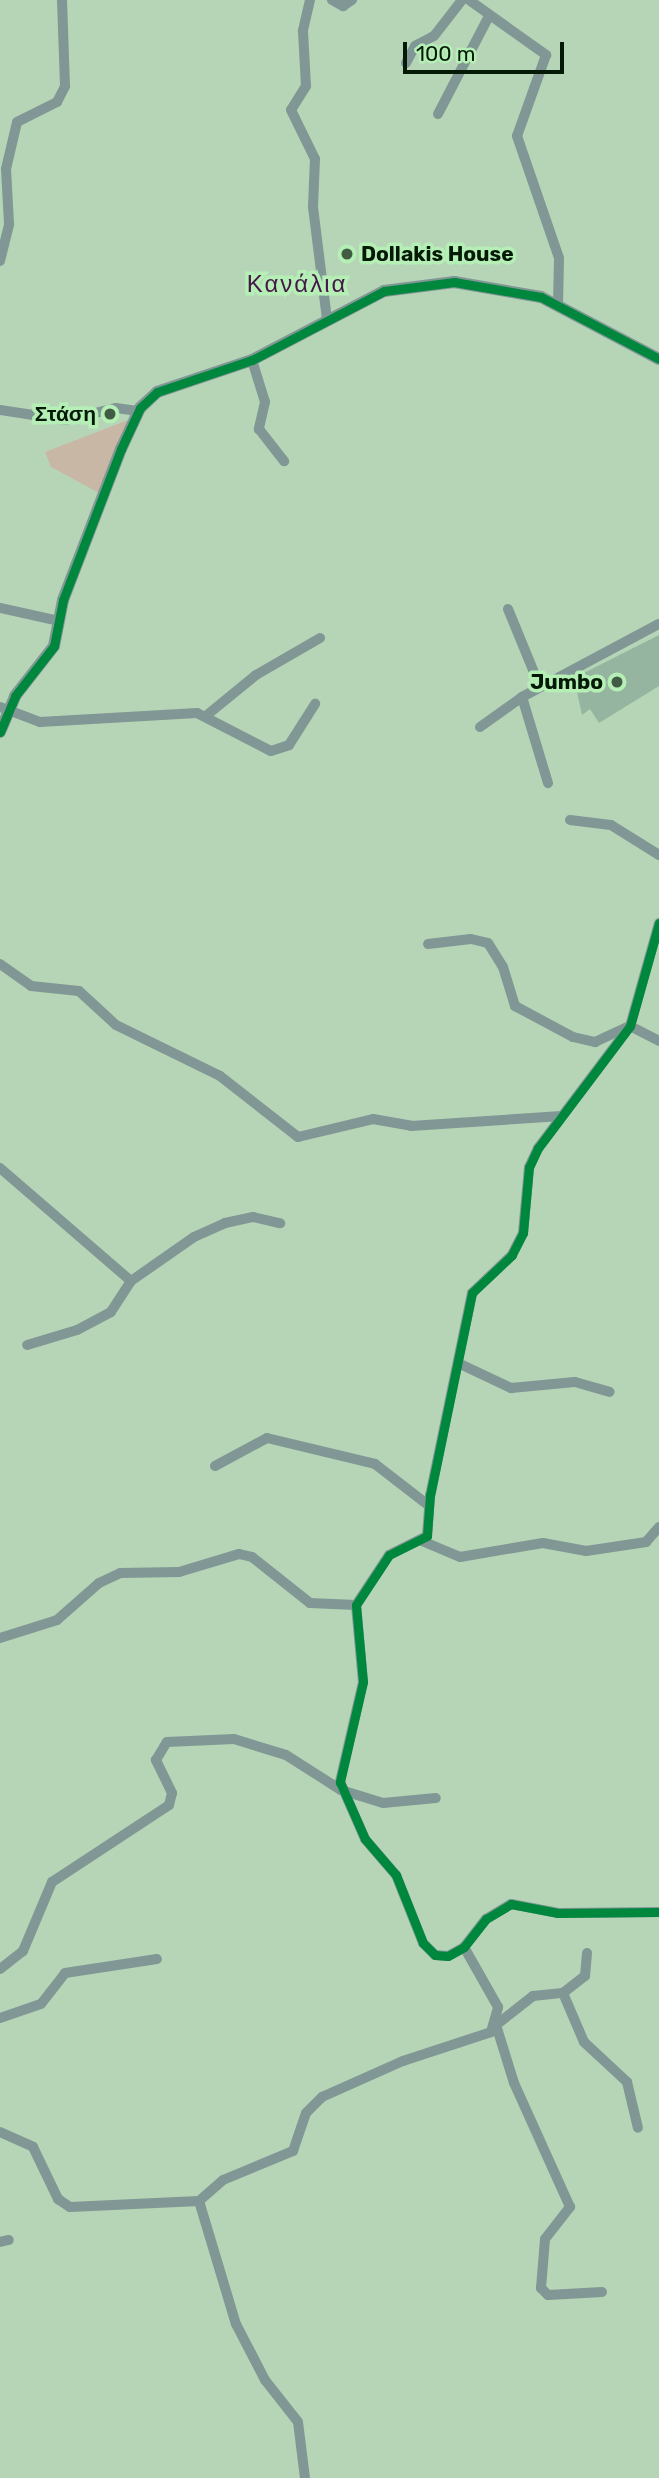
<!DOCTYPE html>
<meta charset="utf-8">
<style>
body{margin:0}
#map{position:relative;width:659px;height:2478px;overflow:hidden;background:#b5d5b6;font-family:Rubik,sans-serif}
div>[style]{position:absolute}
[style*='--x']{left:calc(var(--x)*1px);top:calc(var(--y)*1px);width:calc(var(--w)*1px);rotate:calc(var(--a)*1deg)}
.green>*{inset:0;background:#c9b7a6}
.building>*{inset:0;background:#96b5a0}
.minor>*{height:10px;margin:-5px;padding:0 5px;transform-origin:5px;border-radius:5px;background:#809795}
.tertiary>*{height:12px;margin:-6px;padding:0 6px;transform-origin:6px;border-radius:6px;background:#809795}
.cycleway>*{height:9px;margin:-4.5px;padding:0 4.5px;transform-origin:4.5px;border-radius:4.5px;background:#00873e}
.dots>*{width:19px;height:19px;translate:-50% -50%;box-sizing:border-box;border:4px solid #b5efb6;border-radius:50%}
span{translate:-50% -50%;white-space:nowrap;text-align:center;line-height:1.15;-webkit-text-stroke:7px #b5efb6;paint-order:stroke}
.poi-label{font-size:21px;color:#041a06;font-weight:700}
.left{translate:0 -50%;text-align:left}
.right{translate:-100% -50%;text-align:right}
.quarter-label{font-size:24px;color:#451748;letter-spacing:2px}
.scale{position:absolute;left:403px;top:42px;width:161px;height:32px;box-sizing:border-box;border:4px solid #041a06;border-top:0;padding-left:9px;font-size:21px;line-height:24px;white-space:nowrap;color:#041a06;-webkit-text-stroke:5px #b5efb6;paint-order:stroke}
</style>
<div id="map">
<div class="green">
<div style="clip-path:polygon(128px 420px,101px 494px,51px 467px,45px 452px)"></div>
</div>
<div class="building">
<div style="clip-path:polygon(659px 635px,659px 686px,599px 723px,590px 709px,582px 715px,574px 678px)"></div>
</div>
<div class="minor">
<div style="--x:310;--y:0;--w:32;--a:103"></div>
<div style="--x:303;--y:31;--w:55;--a:86.9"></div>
<div style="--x:306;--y:86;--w:28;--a:122"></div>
<div style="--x:291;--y:110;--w:55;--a:63.9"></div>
<div style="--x:315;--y:159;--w:48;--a:92.4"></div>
<div style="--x:313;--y:207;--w:113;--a:82.9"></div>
<div style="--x:332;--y:0;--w:13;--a:29"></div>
<div style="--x:343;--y:6;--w:11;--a:-34"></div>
<div style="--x:469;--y:0;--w:95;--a:35.5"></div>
<div style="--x:546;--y:55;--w:86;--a:109.7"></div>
<div style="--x:517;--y:136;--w:129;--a:71"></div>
<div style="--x:559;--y:258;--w:46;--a:91.2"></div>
<div style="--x:406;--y:63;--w:19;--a:-62"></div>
<div style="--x:415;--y:46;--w:21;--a:-28"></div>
<div style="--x:434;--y:36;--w:46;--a:-52.1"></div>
<div style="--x:438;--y:114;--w:110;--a:-62.5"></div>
<div style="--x:0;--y:261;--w:38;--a:-76"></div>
<div style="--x:9;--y:224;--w:55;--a:-93.1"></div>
<div style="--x:6;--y:169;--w:48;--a:-76.8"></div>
<div style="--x:17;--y:122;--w:45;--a:-26.6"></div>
<div style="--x:57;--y:102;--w:18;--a:-63"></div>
<div style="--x:65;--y:86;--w:86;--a:-92"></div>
<div style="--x:252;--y:360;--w:44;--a:72.8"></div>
<div style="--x:265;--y:402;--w:28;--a:103"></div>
<div style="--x:259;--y:429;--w:41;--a:52"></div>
<div style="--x:0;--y:410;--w:67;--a:8.6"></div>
<div style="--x:66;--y:420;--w:51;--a:-13.5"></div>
<div style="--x:116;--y:408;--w:21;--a:8"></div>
<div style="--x:0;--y:608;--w:60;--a:12.4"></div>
<div style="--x:508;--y:609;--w:84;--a:67.7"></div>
<div style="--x:522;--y:697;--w:90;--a:73.2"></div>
<div style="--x:0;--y:707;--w:43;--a:20.6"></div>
<div style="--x:40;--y:722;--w:157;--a:-3.3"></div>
<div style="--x:197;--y:713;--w:83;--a:27.2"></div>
<div style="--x:271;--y:751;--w:19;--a:-18"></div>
<div style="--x:289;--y:745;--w:49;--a:-57.6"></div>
<div style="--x:207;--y:715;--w:63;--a:-39.2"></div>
<div style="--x:256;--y:675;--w:74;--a:-30"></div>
<div style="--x:480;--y:727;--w:52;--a:-35.5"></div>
<div style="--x:522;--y:697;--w:155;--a:-28.1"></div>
<div style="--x:570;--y:820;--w:41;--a:7"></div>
<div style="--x:611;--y:825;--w:57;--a:32"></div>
<div style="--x:659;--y:923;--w:107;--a:105.7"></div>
<div style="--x:630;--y:1026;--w:153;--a:127"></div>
<div style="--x:538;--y:1148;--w:21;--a:115"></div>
<div style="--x:529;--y:1167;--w:66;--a:95.2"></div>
<div style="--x:523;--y:1233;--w:25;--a:117"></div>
<div style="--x:512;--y:1255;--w:55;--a:136.5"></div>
<div style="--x:472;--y:1293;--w:206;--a:101.7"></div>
<div style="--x:430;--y:1495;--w:41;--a:94.2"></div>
<div style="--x:427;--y:1536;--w:42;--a:153.4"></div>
<div style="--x:389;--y:1555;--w:60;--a:123.4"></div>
<div style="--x:356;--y:1605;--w:77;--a:84.8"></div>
<div style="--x:363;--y:1682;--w:103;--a:103"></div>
<div style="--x:340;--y:1782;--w:62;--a:66.3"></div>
<div style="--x:365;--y:1839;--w:48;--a:49.3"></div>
<div style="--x:396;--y:1875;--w:73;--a:68.3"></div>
<div style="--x:423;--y:1943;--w:17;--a:45"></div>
<div style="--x:435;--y:1955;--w:13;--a:4"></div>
<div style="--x:448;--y:1956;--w:18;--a:-29"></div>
<div style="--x:464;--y:1947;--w:36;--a:-52"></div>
<div style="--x:486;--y:1919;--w:29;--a:-31"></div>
<div style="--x:511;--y:1904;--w:48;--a:10.8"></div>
<div style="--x:558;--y:1913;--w:101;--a:-0.6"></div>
<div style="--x:428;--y:944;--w:43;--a:-6.6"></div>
<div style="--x:471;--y:939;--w:17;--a:13"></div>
<div style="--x:488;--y:943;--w:28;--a:58"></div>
<div style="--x:503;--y:967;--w:41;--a:72.9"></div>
<div style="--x:515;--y:1006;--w:66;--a:28.1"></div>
<div style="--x:573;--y:1037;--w:23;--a:13"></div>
<div style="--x:595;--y:1042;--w:38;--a:-25"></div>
<div style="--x:630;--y:1026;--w:33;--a:27"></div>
<div style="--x:0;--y:964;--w:38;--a:35"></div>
<div style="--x:31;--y:986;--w:48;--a:5.9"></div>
<div style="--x:79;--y:991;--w:50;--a:42.6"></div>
<div style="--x:116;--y:1025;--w:116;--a:26.1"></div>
<div style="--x:220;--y:1076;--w:99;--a:38"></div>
<div style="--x:298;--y:1137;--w:77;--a:-13.5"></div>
<div style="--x:373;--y:1119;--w:39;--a:10"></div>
<div style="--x:411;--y:1126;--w:151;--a:-3.8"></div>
<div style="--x:0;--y:1168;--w:173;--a:40.8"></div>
<div style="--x:131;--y:1281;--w:37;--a:123"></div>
<div style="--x:111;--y:1312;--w:38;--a:152"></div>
<div style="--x:77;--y:1330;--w:52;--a:163.3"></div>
<div style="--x:131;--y:1281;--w:77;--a:-34.9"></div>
<div style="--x:194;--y:1237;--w:34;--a:-24"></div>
<div style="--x:225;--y:1223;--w:29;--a:-12"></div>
<div style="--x:253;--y:1217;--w:28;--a:13"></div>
<div style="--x:458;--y:1363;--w:59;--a:25.3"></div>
<div style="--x:511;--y:1388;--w:64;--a:-5.4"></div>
<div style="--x:575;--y:1382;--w:36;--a:16"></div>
<div style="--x:215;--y:1466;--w:59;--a:-28.3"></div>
<div style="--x:267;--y:1438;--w:111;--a:13.5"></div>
<div style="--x:375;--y:1464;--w:67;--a:37.7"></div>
<div style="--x:422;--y:1541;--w:41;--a:22.8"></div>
<div style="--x:460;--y:1557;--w:84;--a:-9.6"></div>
<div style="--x:543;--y:1543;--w:44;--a:10.5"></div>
<div style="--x:586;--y:1551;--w:61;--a:-8.5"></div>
<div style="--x:646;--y:1542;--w:20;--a:-49"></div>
<div style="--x:0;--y:1638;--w:60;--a:-17.5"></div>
<div style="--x:57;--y:1620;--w:56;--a:-41.4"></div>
<div style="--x:99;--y:1583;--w:23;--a:-25"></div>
<div style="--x:120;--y:1573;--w:59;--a:-1"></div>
<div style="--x:179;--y:1572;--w:63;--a:-16.7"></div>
<div style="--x:239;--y:1554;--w:13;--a:13"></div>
<div style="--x:252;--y:1557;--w:74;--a:38.4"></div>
<div style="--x:310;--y:1603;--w:46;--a:2.5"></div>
<div style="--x:0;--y:1969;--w:29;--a:-38"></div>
<div style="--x:23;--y:1951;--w:75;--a:-67.2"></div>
<div style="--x:52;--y:1882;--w:140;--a:-33.3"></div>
<div style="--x:169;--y:1805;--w:12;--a:-76"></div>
<div style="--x:172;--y:1793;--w:37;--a:-116"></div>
<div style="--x:156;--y:1760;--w:21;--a:-59"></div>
<div style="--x:167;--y:1742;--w:67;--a:-2.6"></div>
<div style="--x:234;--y:1739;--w:54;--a:17.1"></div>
<div style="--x:286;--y:1755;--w:65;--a:32.5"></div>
<div style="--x:341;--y:1790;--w:44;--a:17.2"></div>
<div style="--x:383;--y:1803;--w:53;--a:-5.4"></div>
<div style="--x:563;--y:1993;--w:28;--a:-38"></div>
<div style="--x:585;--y:1976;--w:23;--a:-85"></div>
<div style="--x:0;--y:2018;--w:43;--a:-18.9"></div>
<div style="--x:41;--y:2004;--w:39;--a:-52"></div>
<div style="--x:65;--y:1973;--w:93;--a:-8.7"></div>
<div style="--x:0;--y:2132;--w:36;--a:24"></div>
<div style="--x:33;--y:2147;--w:58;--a:64.3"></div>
<div style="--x:58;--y:2199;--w:14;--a:34"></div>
<div style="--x:70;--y:2207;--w:129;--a:-2.7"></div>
<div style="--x:199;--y:2201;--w:32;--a:-41"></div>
<div style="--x:223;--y:2180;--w:76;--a:-22.5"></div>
<div style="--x:293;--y:2151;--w:40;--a:-71.1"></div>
<div style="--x:306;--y:2113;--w:23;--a:-45"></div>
<div style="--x:322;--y:2097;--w:89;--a:-24"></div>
<div style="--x:403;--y:2061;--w:93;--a:-18.2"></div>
<div style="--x:491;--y:2032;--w:26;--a:-74"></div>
<div style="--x:498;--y:2007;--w:69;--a:-119.5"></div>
<div style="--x:199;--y:2201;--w:128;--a:73.3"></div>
<div style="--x:236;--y:2324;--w:63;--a:62.6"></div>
<div style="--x:265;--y:2380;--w:53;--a:51.8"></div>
<div style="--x:298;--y:2422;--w:56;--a:82.9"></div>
<div style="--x:0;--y:2242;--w:9;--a:-13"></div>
<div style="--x:602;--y:2292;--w:54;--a:176.8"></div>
<div style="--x:548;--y:2295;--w:10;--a:-135"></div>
<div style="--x:541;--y:2288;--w:49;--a:-85.3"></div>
<div style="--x:545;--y:2239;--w:41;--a:-52"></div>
<div style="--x:570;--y:2207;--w:136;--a:-114.3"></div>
<div style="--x:514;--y:2083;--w:61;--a:-107.2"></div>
<div style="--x:496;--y:2025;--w:47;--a:-38.1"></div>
<div style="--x:533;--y:1996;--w:30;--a:-6"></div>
<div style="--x:563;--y:1993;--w:53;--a:66.8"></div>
<div style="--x:584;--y:2042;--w:59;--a:42.9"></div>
<div style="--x:627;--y:2082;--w:47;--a:76.6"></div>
</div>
<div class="tertiary">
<div style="--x:0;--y:732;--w:39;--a:-67"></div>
<div style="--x:15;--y:696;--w:63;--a:-52"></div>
<div style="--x:54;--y:646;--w:47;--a:-78.9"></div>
<div style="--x:63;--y:600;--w:162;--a:-69"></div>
<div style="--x:121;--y:449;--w:45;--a:-65.1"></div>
<div style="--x:140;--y:408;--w:23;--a:-43"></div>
<div style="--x:157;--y:392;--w:100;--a:-18.6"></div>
<div style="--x:252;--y:360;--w:149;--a:-27.6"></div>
<div style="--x:384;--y:291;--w:71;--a:-7.3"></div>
<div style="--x:454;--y:282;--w:88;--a:9.8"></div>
<div style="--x:541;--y:297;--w:133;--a:27.7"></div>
</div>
<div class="cycleway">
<div style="--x:0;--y:732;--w:39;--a:-67"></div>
<div style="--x:15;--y:696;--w:63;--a:-52"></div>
<div style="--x:54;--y:646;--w:47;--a:-78.9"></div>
<div style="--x:63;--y:600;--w:162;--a:-69"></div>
<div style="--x:121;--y:449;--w:45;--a:-65.1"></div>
<div style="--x:140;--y:408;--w:23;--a:-43"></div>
<div style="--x:157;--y:392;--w:100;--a:-18.6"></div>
<div style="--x:252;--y:360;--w:149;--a:-27.6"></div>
<div style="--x:384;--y:291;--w:71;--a:-7.3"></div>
<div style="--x:454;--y:282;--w:88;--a:9.8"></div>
<div style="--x:541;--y:297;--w:133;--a:27.7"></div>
<div style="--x:659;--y:923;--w:107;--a:105.7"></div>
<div style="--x:630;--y:1026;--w:153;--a:127"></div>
<div style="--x:538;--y:1148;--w:21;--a:115"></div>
<div style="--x:529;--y:1167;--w:66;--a:95.2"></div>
<div style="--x:523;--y:1233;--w:25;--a:117"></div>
<div style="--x:512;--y:1255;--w:55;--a:136.5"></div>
<div style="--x:472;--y:1293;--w:206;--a:101.7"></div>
<div style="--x:430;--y:1495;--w:41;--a:94.2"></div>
<div style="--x:427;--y:1536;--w:42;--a:153.4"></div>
<div style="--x:389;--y:1555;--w:60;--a:123.4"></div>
<div style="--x:356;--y:1605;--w:77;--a:84.8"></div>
<div style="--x:363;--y:1682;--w:103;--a:103"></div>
<div style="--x:340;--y:1782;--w:62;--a:66.3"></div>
<div style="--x:365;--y:1839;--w:48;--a:49.3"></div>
<div style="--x:396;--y:1875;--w:73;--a:68.3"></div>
<div style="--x:423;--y:1943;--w:17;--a:45"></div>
<div style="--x:435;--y:1955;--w:13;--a:4"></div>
<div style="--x:448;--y:1956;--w:18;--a:-29"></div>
<div style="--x:464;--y:1947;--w:36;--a:-52"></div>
<div style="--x:486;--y:1919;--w:29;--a:-31"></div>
<div style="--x:511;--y:1904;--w:48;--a:10.8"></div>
<div style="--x:558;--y:1913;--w:101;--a:-0.6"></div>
</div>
<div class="dots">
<div style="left:347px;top:254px;background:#425b44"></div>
<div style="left:110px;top:414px;background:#425b44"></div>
<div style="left:617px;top:682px;background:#425b44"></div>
</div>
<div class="poi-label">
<span class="left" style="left:361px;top:254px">Dollakis House</span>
<span class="right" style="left:96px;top:414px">Στάση</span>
<span class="right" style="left:603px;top:682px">Jumbo</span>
</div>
<div class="quarter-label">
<span style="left:297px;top:285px">Κανάλια</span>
</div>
<div class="scale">100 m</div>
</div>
